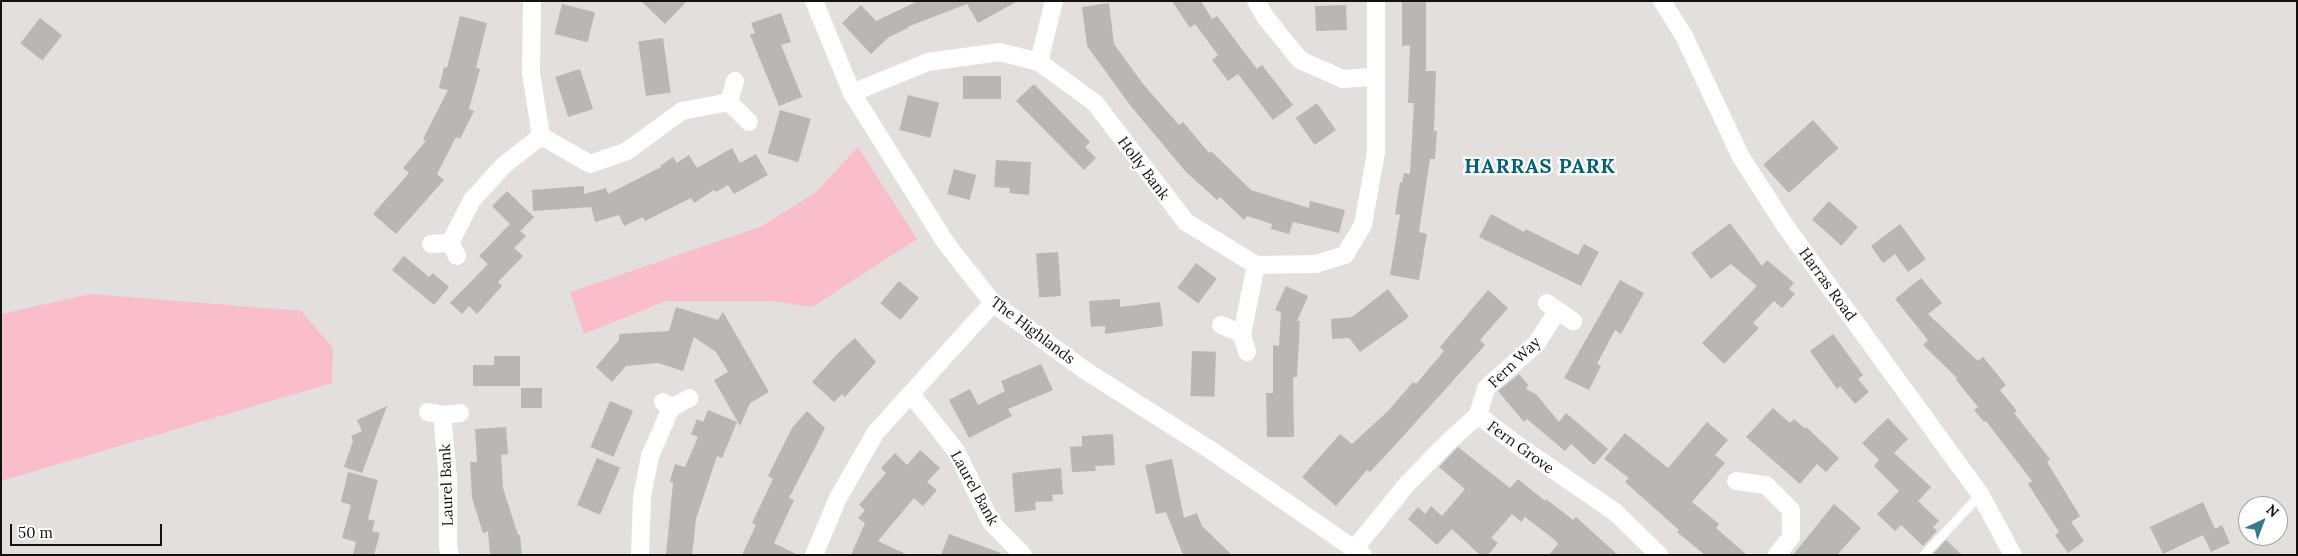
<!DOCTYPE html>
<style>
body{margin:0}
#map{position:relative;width:2298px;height:556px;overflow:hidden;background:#e2dfdd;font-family:Lora,serif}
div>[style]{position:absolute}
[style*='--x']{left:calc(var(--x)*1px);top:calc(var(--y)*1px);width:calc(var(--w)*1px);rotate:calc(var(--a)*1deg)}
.green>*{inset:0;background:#f9bdcb}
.building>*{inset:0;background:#b8b7b4;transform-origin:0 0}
.service>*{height:9px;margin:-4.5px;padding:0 4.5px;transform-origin:4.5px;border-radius:4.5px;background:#fff}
.minor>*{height:18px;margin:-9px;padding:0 9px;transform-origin:9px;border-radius:9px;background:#fff}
span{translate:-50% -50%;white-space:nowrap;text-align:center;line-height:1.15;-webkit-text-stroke:4.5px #fff;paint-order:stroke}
.street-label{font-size:15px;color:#131211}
.district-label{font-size:20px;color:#006071;font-weight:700;letter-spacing:1px}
.frame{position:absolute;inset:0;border:2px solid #131211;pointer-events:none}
.north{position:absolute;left:2238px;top:496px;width:50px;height:50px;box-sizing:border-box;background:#fff;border:1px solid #a1a0a0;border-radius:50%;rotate:43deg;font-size:14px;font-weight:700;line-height:20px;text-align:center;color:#131211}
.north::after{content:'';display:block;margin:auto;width:18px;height:22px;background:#377a8a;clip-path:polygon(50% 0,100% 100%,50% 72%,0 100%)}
.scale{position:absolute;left:10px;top:524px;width:152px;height:22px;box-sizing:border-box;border:2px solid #131211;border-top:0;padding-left:6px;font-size:15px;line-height:18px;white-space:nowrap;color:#131211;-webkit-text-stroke:4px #fff;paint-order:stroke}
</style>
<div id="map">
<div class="green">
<div style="clip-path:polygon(858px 147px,917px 239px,812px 307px,773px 301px,666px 301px,584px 334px,570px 292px,760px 227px,815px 193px)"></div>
<div style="clip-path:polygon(91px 294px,301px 311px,333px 348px,332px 383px,1px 481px,1px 314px)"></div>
</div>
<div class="building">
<div style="clip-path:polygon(641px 1px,687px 1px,665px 24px)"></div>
<div style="clip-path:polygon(918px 1px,1018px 1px,978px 23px,967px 4px,907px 27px,908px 28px,889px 37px,871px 54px,842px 23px,861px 5px,876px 21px)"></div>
<div style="clip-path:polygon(1172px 1px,1201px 1px,1212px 19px,1217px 16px,1257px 69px,1262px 65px,1293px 105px,1273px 120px,1238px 74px,1228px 81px,1212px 60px,1218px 55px,1195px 24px,1190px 28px)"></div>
<div style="clip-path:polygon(1402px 2px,1426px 2px,1426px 71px,1436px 71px,1434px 131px,1437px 131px,1435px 159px,1430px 159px,1419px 232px,1427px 234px,1419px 280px,1390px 275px,1400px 215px,1395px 214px,1400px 182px,1402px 183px,1404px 173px,1410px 174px,1414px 103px,1408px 103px,1410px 45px,1402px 46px)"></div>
<div style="clip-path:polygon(1109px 3px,1114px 44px,1143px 84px,1179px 125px,1183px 122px,1209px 153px,1211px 151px,1251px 190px,1309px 208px,1310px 201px,1345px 210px,1339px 233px,1293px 222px,1289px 234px,1271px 229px,1272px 224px,1247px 216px,1244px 220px,1220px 197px,1217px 200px,1186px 172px,1130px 105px,1087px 46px,1082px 7px)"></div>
<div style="left:562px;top:4px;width:34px;height:31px;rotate:14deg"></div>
<div style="left:1346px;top:5px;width:25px;height:31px;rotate:88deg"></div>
<div style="clip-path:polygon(781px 13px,791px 42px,781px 45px,802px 97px,779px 106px,750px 35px,755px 33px,751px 23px)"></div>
<div style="clip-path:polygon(460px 16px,487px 23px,476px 68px,480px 69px,469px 109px,474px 111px,460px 139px,456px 137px,437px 174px,444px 180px,396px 234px,373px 214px,409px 173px,403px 168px,426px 141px,423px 139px,448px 90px,439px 88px,444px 67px,447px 68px)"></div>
<div style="left:40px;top:18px;width:28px;height:32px;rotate:38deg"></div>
<div style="left:663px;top:38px;width:55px;height:25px;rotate:82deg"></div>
<div style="left:580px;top:69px;width:42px;height:26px;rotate:72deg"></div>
<div style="left:963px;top:76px;width:38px;height:23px"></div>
<div style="clip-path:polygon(1034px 84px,1090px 142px,1085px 147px,1096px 158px,1084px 170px,1016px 101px)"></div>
<div style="left:908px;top:95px;width:32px;height:36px;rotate:14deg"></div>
<div style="left:1317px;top:103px;width:33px;height:26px;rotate:55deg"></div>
<div style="left:780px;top:110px;width:32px;height:45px;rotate:16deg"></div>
<div style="left:1813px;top:120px;width:38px;height:67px;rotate:48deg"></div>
<div style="clip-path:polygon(732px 148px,740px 163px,756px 154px,768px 175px,734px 194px,728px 185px,716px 192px,714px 190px,694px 203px,691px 198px,645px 221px,643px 217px,624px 226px,619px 215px,595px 222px,591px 207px,533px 211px,532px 190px,584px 186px,584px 194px,606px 188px,608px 194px,661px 167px,660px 166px,673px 157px,677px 163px,689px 155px,697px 168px)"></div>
<div style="clip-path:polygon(996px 160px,1031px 162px,1029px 195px,1009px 193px,1010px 188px,994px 187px)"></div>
<div style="left:954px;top:169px;width:23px;height:26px;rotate:15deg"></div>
<div style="clip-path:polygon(507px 191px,534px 217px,520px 231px,526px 236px,514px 248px,523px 256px,498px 282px,502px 286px,477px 314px,469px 306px,462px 314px,450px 303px,488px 264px,479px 256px,510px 224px,492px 206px)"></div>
<div style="left:1829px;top:201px;width:39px;height:25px;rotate:42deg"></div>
<div style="clip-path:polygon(1491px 214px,1524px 232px,1526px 229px,1578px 255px,1584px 244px,1599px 252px,1581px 286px,1479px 237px)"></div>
<div style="clip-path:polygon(1730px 223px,1762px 266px,1767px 260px,1794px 283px,1789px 289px,1795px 294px,1782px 308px,1774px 301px,1753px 323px,1759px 328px,1724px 364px,1702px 343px,1757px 286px,1731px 264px,1711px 279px,1691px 253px)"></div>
<div style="clip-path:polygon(1900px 224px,1926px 259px,1908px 272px,1895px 254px,1883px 263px,1871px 246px)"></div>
<div style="left:1058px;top:252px;width:44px;height:22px;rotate:86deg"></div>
<div style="clip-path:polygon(404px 256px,429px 277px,433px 273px,449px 287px,434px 305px,392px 270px)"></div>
<div style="left:1196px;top:263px;width:26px;height:31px;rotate:37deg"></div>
<div style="clip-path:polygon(1921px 278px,1942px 303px,1928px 314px,1978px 361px,1983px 357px,2006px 385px,2000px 390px,2017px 411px,2014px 413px,2050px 459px,2047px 462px,2080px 516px,2071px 522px,2084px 541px,2068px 553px,2055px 535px,2059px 532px,2028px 484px,2032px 481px,1986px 421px,1984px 422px,1974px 410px,1978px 407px,1956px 380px,1957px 378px,1923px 345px,1928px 340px,1895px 299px)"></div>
<div style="clip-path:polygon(1620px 280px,1644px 293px,1621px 334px,1615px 330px,1597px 364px,1601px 366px,1589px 390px,1564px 378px)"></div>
<div style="left:899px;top:281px;width:26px;height:29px;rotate:40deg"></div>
<div style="clip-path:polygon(1286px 286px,1308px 296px,1297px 321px,1300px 321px,1297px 377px,1293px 377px,1294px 437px,1267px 437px,1266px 393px,1273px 393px,1273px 345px,1279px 346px,1281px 312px,1275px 310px)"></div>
<div style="clip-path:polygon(1388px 289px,1409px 317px,1360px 352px,1349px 338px,1332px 339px,1331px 319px,1352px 317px)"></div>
<div style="clip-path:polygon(1488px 290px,1508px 308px,1480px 340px,1485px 345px,1398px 442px,1370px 472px,1367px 470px,1336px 506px,1302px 477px,1340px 434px,1352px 444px,1388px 411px,1413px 382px,1416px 384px,1444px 351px,1440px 347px)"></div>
<div style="clip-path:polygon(1120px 299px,1120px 307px,1160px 302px,1163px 326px,1105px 334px,1105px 326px,1091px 327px,1089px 301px)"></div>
<div style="clip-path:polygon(676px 307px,718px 320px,723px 312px,769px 392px,750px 403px,740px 426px,714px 380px,728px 372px,716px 352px,694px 337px,683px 371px,658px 363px,626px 366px,612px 382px,596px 367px,619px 340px,619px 334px,669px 331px)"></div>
<div style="clip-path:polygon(1833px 334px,1863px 375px,1858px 379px,1869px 392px,1855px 404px,1840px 386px,1837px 389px,1810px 351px)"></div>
<div style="clip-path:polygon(855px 338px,876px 362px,845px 397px,842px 394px,834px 402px,812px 382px,839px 352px)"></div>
<div style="left:1192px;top:351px;width:24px;height:45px;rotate:2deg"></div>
<div style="clip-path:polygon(494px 356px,520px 356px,520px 386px,473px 386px,473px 365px,494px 365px)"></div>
<div style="clip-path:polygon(1041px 364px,1053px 390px,1008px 409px,1012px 416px,969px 438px,949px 400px,970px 389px,978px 405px,1005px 391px,1001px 381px)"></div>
<div style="clip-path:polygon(1519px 374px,1528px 385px,1526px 389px,1536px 394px,1559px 422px,1566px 413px,1608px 449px,1594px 465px,1571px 444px,1565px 451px,1527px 419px,1524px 422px,1498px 391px)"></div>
<div style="left:521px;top:388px;width:21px;height:20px"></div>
<div style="left:610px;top:401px;width:25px;height:50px;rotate:23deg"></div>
<div style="clip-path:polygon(387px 406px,362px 473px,344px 467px,353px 441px,351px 436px,362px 431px,357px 420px)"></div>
<div style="clip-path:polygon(1773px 408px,1790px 423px,1794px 419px,1804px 428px,1806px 427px,1839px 458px,1826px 472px,1817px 464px,1800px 484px,1746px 437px)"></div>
<div style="clip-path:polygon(708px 410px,737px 422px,722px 458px,717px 456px,696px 519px,692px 555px,666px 555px,673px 483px,670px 481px,675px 464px,685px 467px,698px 437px,691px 434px,697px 419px,703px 422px)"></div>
<div style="clip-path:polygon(807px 411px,825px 428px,789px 498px,794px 500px,774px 543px,798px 555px,742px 555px,756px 525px,752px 523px,773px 479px,768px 476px,792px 428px)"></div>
<div style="clip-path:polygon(1888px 418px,1908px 439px,1894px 453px,1931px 487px,1918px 501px,1939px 521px,1933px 527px,1937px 531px,1923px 546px,1901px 525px,1895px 531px,1877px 514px,1899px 491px,1874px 466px,1879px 460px,1862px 443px)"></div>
<div style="clip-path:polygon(1707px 422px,1728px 440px,1715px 455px,1725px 463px,1692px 502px,1719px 524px,1716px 528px,1747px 555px,1705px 555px,1677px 532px,1679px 530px,1625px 482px,1629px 478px,1604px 459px,1625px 433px,1668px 468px)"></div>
<div style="clip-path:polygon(506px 427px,508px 454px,501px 455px,503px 488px,518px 535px,520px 535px,522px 555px,490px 555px,488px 531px,483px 533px,472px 498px,470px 462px,477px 462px,475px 429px)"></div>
<div style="clip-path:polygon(1113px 434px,1115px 465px,1095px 466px,1096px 471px,1072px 472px,1070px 447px,1082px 446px,1082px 436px)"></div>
<div style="clip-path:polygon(1458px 447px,1510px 488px,1518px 479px,1545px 501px,1546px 499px,1573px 520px,1576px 517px,1618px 555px,1549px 555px,1558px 544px,1555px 540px,1525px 517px,1521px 522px,1512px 514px,1491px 538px,1498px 543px,1488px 555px,1480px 555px,1452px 529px,1437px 545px,1408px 519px,1418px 507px,1425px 514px,1431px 506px,1442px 516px,1465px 489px,1439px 467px)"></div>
<div style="clip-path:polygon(920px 450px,940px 468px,927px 482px,937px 490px,923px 506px,914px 498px,878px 541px,908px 555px,851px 555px,865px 523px,858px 518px,865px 510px,859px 505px,886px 473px,881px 468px,895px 453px,907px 465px)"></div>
<div style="left:597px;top:458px;width:25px;height:51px;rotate:23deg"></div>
<div style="clip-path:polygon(1172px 459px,1184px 518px,1197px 513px,1202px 526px,1232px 555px,1183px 555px,1166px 512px,1156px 514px,1145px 465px)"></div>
<div style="clip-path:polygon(1061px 468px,1063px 494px,1052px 495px,1053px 501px,1035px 502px,1036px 510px,1015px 512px,1012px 473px)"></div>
<div style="clip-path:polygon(348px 472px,378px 480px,368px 519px,375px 521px,372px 531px,380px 533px,374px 555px,353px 555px,356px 542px,342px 538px,351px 505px,341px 502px)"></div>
<div style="clip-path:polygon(2203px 502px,2215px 529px,2222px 525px,2230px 543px,2211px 552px,2203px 535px,2163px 554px,2150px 527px)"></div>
<div style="clip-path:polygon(1834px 504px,1861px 528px,1837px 555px,1793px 555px)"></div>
<div style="clip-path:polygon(949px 534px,1001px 553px,1000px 555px,941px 555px)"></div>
<div style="clip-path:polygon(1946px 540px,1962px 555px,1932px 555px)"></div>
</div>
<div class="service">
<div style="--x:1923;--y:555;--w:83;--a:-46.9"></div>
</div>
<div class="minor">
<div style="--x:532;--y:1;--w:72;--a:90.8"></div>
<div style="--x:531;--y:73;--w:64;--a:81"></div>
<div style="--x:541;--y:136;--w:56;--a:29.7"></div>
<div style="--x:590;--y:164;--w:39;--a:-19"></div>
<div style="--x:627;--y:151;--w:68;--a:-36"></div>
<div style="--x:682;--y:111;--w:48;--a:-10.8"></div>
<div style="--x:729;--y:102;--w:28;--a:45"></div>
<div style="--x:814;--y:1;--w:100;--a:67.6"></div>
<div style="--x:852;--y:93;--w:176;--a:58"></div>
<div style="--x:945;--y:242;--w:78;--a:51.8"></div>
<div style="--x:993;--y:303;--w:115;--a:36.2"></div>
<div style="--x:1086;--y:371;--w:149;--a:32.4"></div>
<div style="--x:1212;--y:451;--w:183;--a:34.6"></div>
<div style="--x:1256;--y:1;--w:20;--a:60"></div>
<div style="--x:1266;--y:18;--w:54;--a:51"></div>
<div style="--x:1300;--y:60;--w:47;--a:23.8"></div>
<div style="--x:1343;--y:79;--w:32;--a:-4"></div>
<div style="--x:1662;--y:1;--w:41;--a:57.8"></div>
<div style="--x:1684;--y:36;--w:134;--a:64.8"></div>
<div style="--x:1741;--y:157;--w:83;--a:57.3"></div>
<div style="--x:1786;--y:227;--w:330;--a:54"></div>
<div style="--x:1980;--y:494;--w:69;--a:61.6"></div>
<div style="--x:1039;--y:62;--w:63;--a:-76.2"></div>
<div style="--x:852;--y:93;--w:82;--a:-22.2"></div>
<div style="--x:928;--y:62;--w:73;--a:-7.9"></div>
<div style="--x:1000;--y:52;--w:40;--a:14.4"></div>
<div style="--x:1039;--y:62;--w:69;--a:36.2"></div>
<div style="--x:1095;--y:103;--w:150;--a:52.6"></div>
<div style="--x:1186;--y:222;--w:82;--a:31.6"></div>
<div style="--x:1256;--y:265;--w:60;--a:-1"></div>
<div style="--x:1316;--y:264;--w:30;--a:-17"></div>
<div style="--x:1345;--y:255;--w:35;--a:-59"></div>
<div style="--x:1363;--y:225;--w:74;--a:-79.9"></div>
<div style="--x:1376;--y:152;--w:151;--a:-90"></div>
<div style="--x:729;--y:102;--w:22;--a:-74"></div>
<div style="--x:431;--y:244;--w:19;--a:-3"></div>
<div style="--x:457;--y:256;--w:15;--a:-118"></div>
<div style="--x:450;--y:243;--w:48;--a:-62.9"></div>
<div style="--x:472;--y:200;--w:46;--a:-47.6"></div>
<div style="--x:503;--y:166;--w:48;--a:-38.3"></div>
<div style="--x:1547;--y:303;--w:32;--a:35"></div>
<div style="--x:1221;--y:325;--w:23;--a:23"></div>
<div style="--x:1247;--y:352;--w:19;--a:-106"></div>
<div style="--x:1242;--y:334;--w:70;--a:-78.5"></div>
<div style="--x:911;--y:394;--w:73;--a:51.7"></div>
<div style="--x:956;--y:451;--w:79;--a:63.8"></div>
<div style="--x:991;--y:522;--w:46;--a:45.9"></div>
<div style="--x:663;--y:402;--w:10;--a:37"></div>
<div style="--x:671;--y:408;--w:21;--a:-28"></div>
<div style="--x:428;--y:412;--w:14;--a:12"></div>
<div style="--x:442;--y:415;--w:18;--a:-6"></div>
<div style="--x:442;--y:415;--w:64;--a:84.6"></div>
<div style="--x:448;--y:479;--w:68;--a:90"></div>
<div style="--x:448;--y:547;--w:8;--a:76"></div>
<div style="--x:1478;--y:415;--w:48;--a:37.3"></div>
<div style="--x:1516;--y:444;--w:120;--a:34.5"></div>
<div style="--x:1615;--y:512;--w:62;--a:44.3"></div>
<div style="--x:1478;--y:415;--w:28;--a:-73"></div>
<div style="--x:1486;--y:388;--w:67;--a:-41.3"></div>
<div style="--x:1536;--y:344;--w:38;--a:-57"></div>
<div style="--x:1736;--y:481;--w:30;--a:8"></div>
<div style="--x:1766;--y:485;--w:35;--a:45"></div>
<div style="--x:1791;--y:510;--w:27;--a:90"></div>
<div style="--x:1791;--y:537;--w:23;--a:128"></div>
<div style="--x:1355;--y:548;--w:84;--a:-50.8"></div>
<div style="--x:1408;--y:483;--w:57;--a:-45.7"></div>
<div style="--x:1448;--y:442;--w:40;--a:-42"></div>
<div style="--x:640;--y:555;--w:58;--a:-88"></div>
<div style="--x:642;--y:497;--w:42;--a:-79"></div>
<div style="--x:650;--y:456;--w:52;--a:-66.4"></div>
<div style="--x:814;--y:555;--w:62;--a:-67.2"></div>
<div style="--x:838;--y:498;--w:76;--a:-60.1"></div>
<div style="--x:876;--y:432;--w:174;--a:-47.8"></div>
</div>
<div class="street-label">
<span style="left:1144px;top:168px;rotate:53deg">Holly Bank</span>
<span style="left:1828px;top:284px;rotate:54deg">Harras Road</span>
<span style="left:1033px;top:330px;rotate:37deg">The Highlands</span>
<span style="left:1514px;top:362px;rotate:-44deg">Fern Way</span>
<span style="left:1521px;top:447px;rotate:36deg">Fern Grove</span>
<span style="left:446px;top:485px;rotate:-92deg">Laurel Bank</span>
<span style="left:975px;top:488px;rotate:61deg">Laurel Bank</span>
</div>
<div class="district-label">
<span style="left:1540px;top:165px">HARRAS PARK</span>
</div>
<div class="frame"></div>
<div class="north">N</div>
<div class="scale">50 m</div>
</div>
